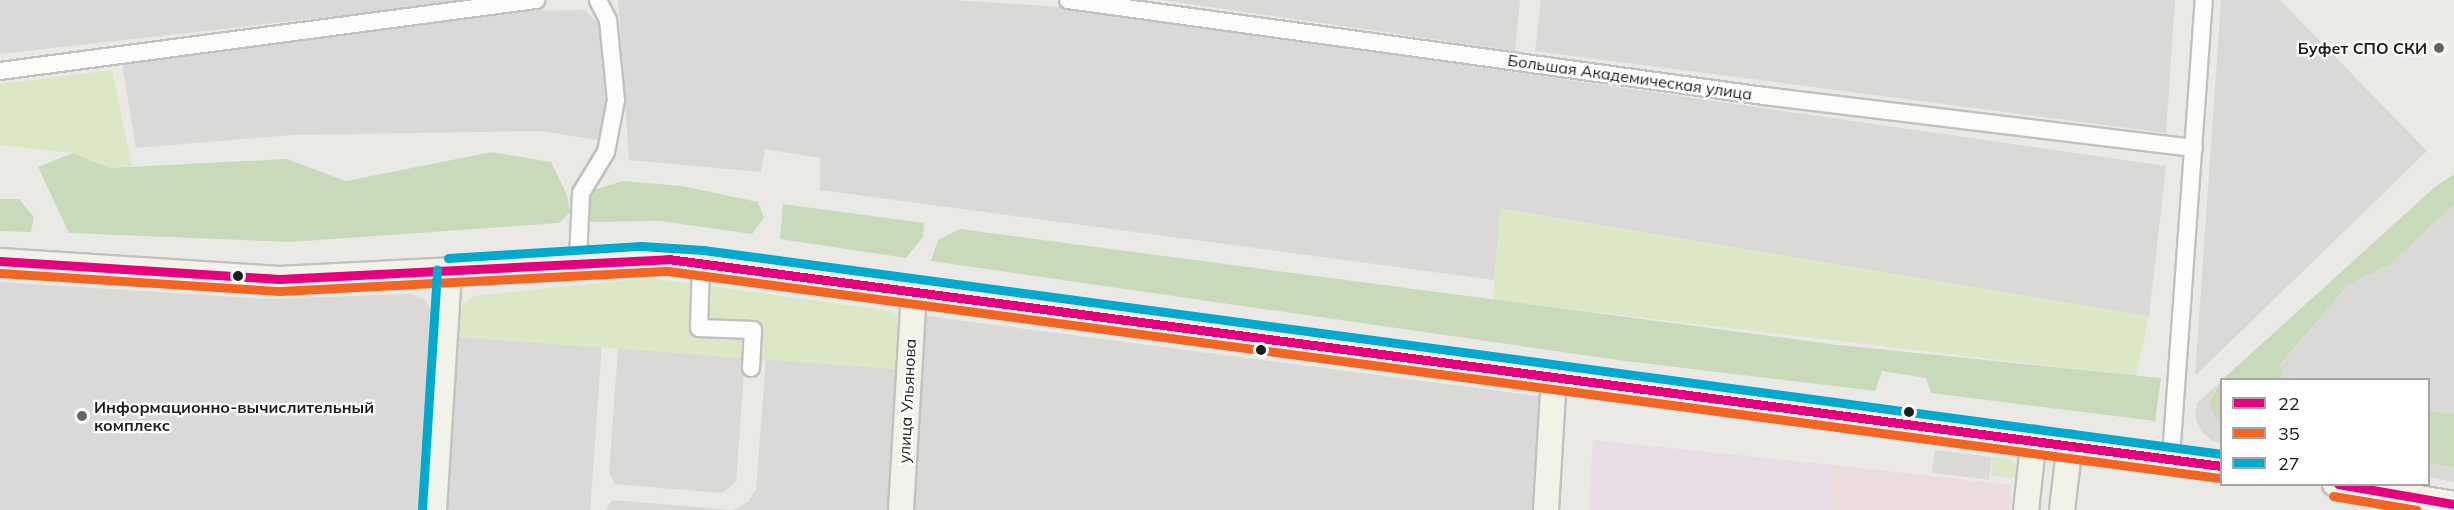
<!DOCTYPE html>
<meta charset="utf-8">
<style>
body{margin:0}
#map{position:relative;width:2454px;height:510px;overflow:hidden;background:#ebe9e6;font-family:Mulish,sans-serif}
div>[style]{position:absolute}
[style*='--x']{left:calc(var(--x)*1px);top:calc(var(--y)*1px);width:calc(var(--w)*1px);rotate:calc(var(--a)*1deg)}
.residential>*{inset:0;background:#dad9d7;transform-origin:0 0}
.commercial>*{inset:0;background:#eddcdd}
.industrial>*{inset:0;background:#e9dee6}
.grass>*{inset:0;background:#dce8c5}
.forest>*{inset:0;background:#c9dabb}
.parking>*{inset:0;background:#dbdad9;transform-origin:0 0}
.roads{filter:drop-shadow(2px 0 #c2c1c0) drop-shadow(-2px 0 #c2c1c0) drop-shadow(0 2px #c2c1c0) drop-shadow(0 -2px #c2c1c0)}
.street>*{height:16px;margin:-8px;padding:0 8px;transform-origin:8px;border-radius:8px;background:#fcfcfb}
.secondary>*{height:24px;margin:-12px;padding:0 12px;transform-origin:12px;border-radius:12px;background:#f3f2e9}
.bus-1>*{height:9px;margin:-4.5px;padding:0 4.5px;transform-origin:4.5px;border-radius:4.5px;background:#e5007d}
.bus-2>*{height:9px;margin:-4.5px;padding:0 4.5px;transform-origin:4.5px;border-radius:4.5px;background:#f26522}
.bus-3>*{height:9px;margin:-4.5px;padding:0 4.5px;transform-origin:4.5px;border-radius:4.5px;background:#00a9ce}
.dots>*{width:16px;height:16px;translate:-50% -50%;box-sizing:border-box;border:3px solid #fff;border-radius:50%}
span{translate:-50% -50%;white-space:nowrap;text-align:center;line-height:1.15;-webkit-text-stroke:4.5px #fff;paint-order:stroke}
.poi-label{font-size:16px;color:#1d1d1d;font-weight:700}
.right{translate:-100% -50%;text-align:right}
.left{translate:0 -50%;text-align:left}
.street-label{font-size:16px;color:#1d1d1d}
.legend{position:absolute;left:2220px;top:378px;width:210px;height:108px;box-sizing:border-box;background:#fff;border:2px solid #a5a5a5;margin:0;padding:8px 10px;list-style:none;font-size:18px;color:#1d1d1d}
.legend li{display:flex;align-items:center;gap:12px;height:30px}
.legend b{width:30px;border:2px solid #a5a5a5}
</style>
<div id="map">
<div class="residential">
<div style="clip-path:polygon(0 0,548px 0,337px 16px,0 54px)"></div>
<div style="clip-path:polygon(618px 0,954px 0,1061px 7px,2166px 166px,2149px 316px,1501px 209px,1494px 280px,820px 190px,820px 158px,765px 149px,761px 172px,629px 160px)"></div>
<div style="clip-path:polygon(1162px 0,1520px 0,1515px 51px)"></div>
<div style="clip-path:polygon(1541px 0,2175px 0,2166px 133px,1535px 51px)"></div>
<div style="clip-path:polygon(2221px 0,2280px 0,2427px 151px,2195px 376px)"></div>
<div style="clip-path:polygon(585px 10px,601px 27px,608px 98px,598px 140px,541px 131px,292px 135px,136px 148px,122px 64px,500px 11px)"></div>
<div style="clip-path:polygon(2454px 205px,2454px 414px,2429px 410px,2428px 380px,2282px 379px,2280px 366px,2348px 285px,2389px 265px)"></div>
<div style="clip-path:polygon(0 282px,266px 299px,411px 294px,425px 300px,434px 315px,436px 335px,425px 510px,0 510px)"></div>
<div style="clip-path:polygon(926px 316px,1538px 396px,1545px 409px,1539px 510px,915px 510px,922px 329px)"></div>
<div style="left:458px;top:337px;width:144px;height:173px;rotate:4deg"></div>
<div style="clip-path:polygon(618px 348px,745px 358px,736px 482px,722px 493px,615px 484px,609px 473px)"></div>
<div style="clip-path:polygon(766px 359px,897px 369px,890px 510px,605px 510px,613px 500px,732px 510px,748px 502px,756px 489px)"></div>
<div style="clip-path:polygon(2218px 384px,2208px 404px,2216px 416px,2221px 418px,2221px 443px,2212px 441px,2201px 431px,2195px 417px,2197px 403px)"></div>
<div style="clip-path:polygon(2428px 463px,2454px 467px,2454px 482px,2429px 477px)"></div>
</div>
<div class="commercial">
<div style="clip-path:polygon(1832px 465px,2011px 485px,2009px 510px,1827px 510px)"></div>
</div>
<div class="industrial">
<div style="clip-path:polygon(1593px 440px,1832px 465px,1827px 510px,1589px 510px)"></div>
</div>
<div class="grass">
<div style="clip-path:polygon(112px 70px,132px 166px,109px 168px,73px 153px,0 145px,0 84px)"></div>
<div style="clip-path:polygon(1500px 209px,2149px 316px,2136px 376px,1493px 300px)"></div>
<div style="clip-path:polygon(649px 278px,890px 311px,900px 318px,897px 369px,458px 337px,462px 306px,474px 296px)"></div>
<div style="clip-path:polygon(1992px 457px,2010px 459px,2022px 469px,2021px 479px,1991px 476px)"></div>
</div>
<div class="forest">
<div style="clip-path:polygon(492px 152px,551px 162px,567px 195px,570px 212px,559px 223px,290px 242px,69px 233px,38px 167px,73px 153px,109px 168px,287px 159px,346px 181px)"></div>
<div style="clip-path:polygon(2454px 174px,2454px 205px,2389px 265px,2348px 285px,2280px 365px,2282px 379px,2223px 379px,2436px 186px)"></div>
<div style="clip-path:polygon(623px 181px,682px 186px,758px 202px,764px 218px,752px 234px,660px 221px,589px 222px,587px 192px)"></div>
<div style="clip-path:polygon(0 199px,19px 199px,34px 217px,31px 232px,0 231px)"></div>
<div style="clip-path:polygon(783px 204px,924px 223px,923px 237px,906px 258px,780px 239px)"></div>
<div style="clip-path:polygon(960px 229px,1838px 345px,2161px 378px,2155px 421px,1931px 393px,1926px 378px,1882px 371px,1875px 391px,1625px 361px,931px 261px,938px 240px)"></div>
<div style="clip-path:polygon(2221px 381px,2221px 418px,2216px 417px,2208px 404px)"></div>
<div style="clip-path:polygon(2429px 410px,2454px 414px,2454px 467px,2429px 463px)"></div>
</div>
<div class="parking">
<div style="left:1935px;top:450px;width:57px;height:23px;rotate:7deg"></div>
</div>
<div class="roads">
<div class="street">
<div style="--x:1068;--y:0;--w:703;--a:7.85"></div>
<div style="--x:1764;--y:96;--w:433;--a:6.9"></div>
<div style="--x:0;--y:71;--w:541;--a:-7.55"></div>
<div style="--x:578;--y:261;--w:68;--a:-87.5"></div>
<div style="--x:581;--y:193;--w:48;--a:-58.6"></div>
<div style="--x:606;--y:152;--w:53;--a:-79.1"></div>
<div style="--x:616;--y:100;--w:80;--a:-95.7"></div>
<div style="--x:608;--y:20;--w:22;--a:-117"></div>
<div style="--x:701;--y:262;--w:66;--a:91.7"></div>
<div style="--x:699;--y:328;--w:54;--a:2.1"></div>
<div style="--x:753;--y:330;--w:38;--a:93"></div>
<div style="--x:2171;--y:457;--w:458;--a:-85.9"></div>
</div>
<div class="secondary">
<div style="--x:0;--y:261;--w:280;--a:3.7"></div>
<div style="--x:279;--y:279;--w:390;--a:-2.9"></div>
<div style="--x:668;--y:259;--w:1568;--a:7.59"></div>
<div style="--x:2335;--y:484;--w:121;--a:9.5"></div>
<div style="--x:434;--y:510;--w:240;--a:-86.4"></div>
<div style="--x:901;--y:510;--w:217;--a:-86.6"></div>
<div style="--x:1546;--y:510;--w:135;--a:-86.6"></div>
<div style="--x:2026;--y:510;--w:72;--a:-83.7"></div>
<div style="--x:2062;--y:510;--w:67;--a:-83.2"></div>
</div>
</div>
<div class="bus-1">
<div style="--x:0;--y:261;--w:280;--a:3.7"></div>
<div style="--x:279;--y:279;--w:390;--a:-2.9"></div>
<div style="--x:668;--y:259;--w:1568;--a:7.59"></div>
<div style="--x:2338;--y:484;--w:118;--a:9.8"></div>
</div>
<div class="bus-2">
<div style="--x:0;--y:273;--w:281;--a:3.7"></div>
<div style="--x:280;--y:291;--w:389;--a:-3"></div>
<div style="--x:668;--y:271;--w:1566;--a:7.6"></div>
<div style="--x:2333;--y:496;--w:85;--a:9.5"></div>
</div>
<div class="bus-3">
<div style="--x:448;--y:258;--w:193;--a:-3.6"></div>
<div style="--x:641;--y:246;--w:62;--a:3.7"></div>
<div style="--x:703;--y:250;--w:1533;--a:7.65"></div>
<div style="--x:422;--y:509;--w:240;--a:-86.4"></div>
</div>
<div class="dots">
<div style="left:2439px;top:48px;background:#656463"></div>
<div style="left:238px;top:276px;background:#1d1d1d"></div>
<div style="left:1261px;top:350px;background:#1d1d1d"></div>
<div style="left:1909px;top:412px;background:#1d1d1d"></div>
<div style="left:82px;top:416px;background:#656463"></div>
</div>
<div class="poi-label">
<span class="right" style="left:2427px;top:48px">Буфет СПО СКИ</span>
<span class="left" style="left:94px;top:416px">Информационно-вычислительный<br>комплекс</span>
</div>
<div class="street-label">
<span style="left:1630px;top:77px;rotate:8deg">Большая Академическая улица</span>
<span style="left:907px;top:401px;rotate:-87deg">улица Ульянова</span>
</div>
<ul class="legend">
<li><b style="height:8px;background:#e5007d"></b>22</li>
<li><b style="height:8px;background:#f26522"></b>35</li>
<li><b style="height:8px;background:#00a9ce"></b>27</li>
</ul>
</div>
